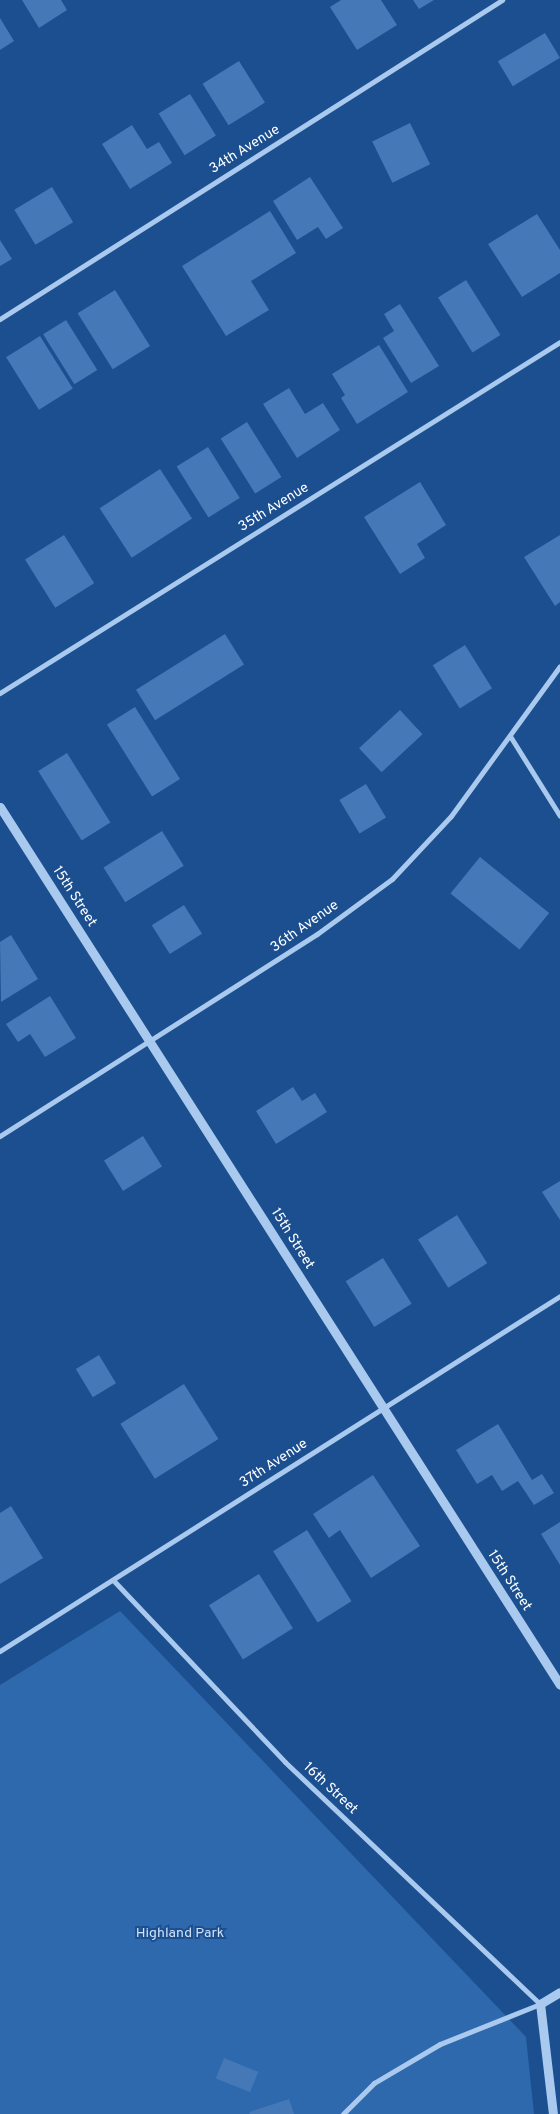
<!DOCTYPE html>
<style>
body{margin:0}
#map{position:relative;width:560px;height:2114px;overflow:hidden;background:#1b4f8f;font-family:Overpass,sans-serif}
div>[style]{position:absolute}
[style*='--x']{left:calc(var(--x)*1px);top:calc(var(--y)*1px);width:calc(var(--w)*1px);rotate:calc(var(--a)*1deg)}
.green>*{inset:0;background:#2e69ad}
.building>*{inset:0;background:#4478b7;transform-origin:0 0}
.minor>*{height:5px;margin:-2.5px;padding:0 2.5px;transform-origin:2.5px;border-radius:2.5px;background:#a9c9ee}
.tertiary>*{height:9px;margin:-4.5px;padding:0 4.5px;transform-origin:4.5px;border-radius:4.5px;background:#a9c9ee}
span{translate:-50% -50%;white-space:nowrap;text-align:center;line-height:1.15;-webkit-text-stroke:4px #1b4f8f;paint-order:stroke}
.street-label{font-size:14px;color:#fff}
.park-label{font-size:14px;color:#cfe3fa}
</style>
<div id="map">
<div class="green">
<div style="clip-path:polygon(120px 1611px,526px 2037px,534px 2114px,0 2114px,0 1685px)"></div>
</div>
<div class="building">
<div style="clip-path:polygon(22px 0,61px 0,67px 10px,39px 28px)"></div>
<div style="clip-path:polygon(341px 0,381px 0,397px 25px,357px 50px,330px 7px)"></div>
<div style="clip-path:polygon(413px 0,434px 0,419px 9px)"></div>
<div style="clip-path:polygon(0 18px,14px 41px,0 50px)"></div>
<div style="left:545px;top:33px;width:29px;height:55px;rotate:59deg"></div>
<div style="left:239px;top:61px;width:49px;height:43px;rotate:58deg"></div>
<div style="left:190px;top:94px;width:49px;height:37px;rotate:58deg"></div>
<div style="left:410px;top:123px;width:46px;height:42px;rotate:64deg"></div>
<div style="clip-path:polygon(132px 125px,147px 149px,159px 142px,172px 163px,130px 189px,102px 144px)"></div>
<div style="clip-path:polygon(310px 177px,343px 228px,326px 239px,318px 227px,297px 240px,273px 201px)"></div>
<div style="left:52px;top:187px;width:41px;height:44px;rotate:59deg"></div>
<div style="clip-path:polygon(270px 211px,296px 253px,251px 281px,269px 310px,226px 336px,182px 266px)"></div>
<div style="clip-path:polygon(537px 214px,560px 250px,560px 273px,522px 297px,488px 244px)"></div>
<div style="clip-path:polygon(0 240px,12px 259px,0 266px)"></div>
<div style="left:466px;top:280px;width:65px;height:33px;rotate:58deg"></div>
<div style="left:115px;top:290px;width:66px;height:44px;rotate:58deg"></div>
<div style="clip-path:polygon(400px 304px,439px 366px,411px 383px,383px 338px,394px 331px,384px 314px)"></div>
<div style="left:66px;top:320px;width:59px;height:27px;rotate:58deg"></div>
<div style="left:40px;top:336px;width:62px;height:40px;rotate:58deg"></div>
<div style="clip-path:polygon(379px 345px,408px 392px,357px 424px,341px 398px,345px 395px,332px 374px)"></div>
<div style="clip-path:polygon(289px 388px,305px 414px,323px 403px,340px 430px,297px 458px,263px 404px)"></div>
<div style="left:247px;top:422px;width:65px;height:31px;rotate:58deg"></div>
<div style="left:208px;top:447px;width:60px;height:37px;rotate:58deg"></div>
<div style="left:160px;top:469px;width:59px;height:72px;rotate:57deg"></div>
<div style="clip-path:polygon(420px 482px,446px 525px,417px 544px,425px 558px,400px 574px,364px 517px)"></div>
<div style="left:64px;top:535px;width:57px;height:46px;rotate:58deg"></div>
<div style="clip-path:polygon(560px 535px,560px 602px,555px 606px,524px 557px)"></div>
<div style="left:225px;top:634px;width:36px;height:105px;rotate:58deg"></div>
<div style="left:465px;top:645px;width:51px;height:38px;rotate:58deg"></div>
<div style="left:135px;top:707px;width:85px;height:33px;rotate:58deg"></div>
<div style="left:400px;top:710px;width:33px;height:56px;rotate:47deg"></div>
<div style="left:67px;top:753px;width:82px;height:34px;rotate:58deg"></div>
<div style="left:366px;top:784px;width:39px;height:31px;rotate:59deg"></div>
<div style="left:162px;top:831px;width:41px;height:69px;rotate:58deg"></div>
<div style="left:480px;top:857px;width:89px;height:47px;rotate:39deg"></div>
<div style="left:184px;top:905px;width:34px;height:38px;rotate:58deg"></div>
<div style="clip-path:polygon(11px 935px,38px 979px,1px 1002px,0 942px)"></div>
<div style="clip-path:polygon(50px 996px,76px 1038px,45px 1057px,30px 1034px,18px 1042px,6px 1024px)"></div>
<div style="clip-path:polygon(293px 1087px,302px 1101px,315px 1093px,327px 1112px,276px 1144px,256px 1111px)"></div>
<div style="left:143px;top:1136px;width:36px;height:46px;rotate:58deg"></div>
<div style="clip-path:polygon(560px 1181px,560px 1220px,542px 1192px)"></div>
<div style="left:457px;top:1215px;width:57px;height:46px;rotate:58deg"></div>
<div style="left:383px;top:1258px;width:54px;height:44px;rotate:58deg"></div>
<div style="left:99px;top:1355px;width:33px;height:27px;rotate:59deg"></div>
<div style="left:184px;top:1384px;width:65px;height:75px;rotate:58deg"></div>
<div style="clip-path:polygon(498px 1424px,532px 1480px,542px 1474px,554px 1493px,534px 1505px,518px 1481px,502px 1491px,492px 1475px,477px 1484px,456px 1450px)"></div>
<div style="clip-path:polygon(373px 1475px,420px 1546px,371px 1578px,340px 1530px,329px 1538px,313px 1514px)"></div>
<div style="clip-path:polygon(11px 1506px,43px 1558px,0 1584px,0 1513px)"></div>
<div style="clip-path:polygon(560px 1522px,560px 1565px,541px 1534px)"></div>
<div style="left:307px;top:1530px;width:84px;height:40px;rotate:58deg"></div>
<div style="left:259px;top:1574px;width:64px;height:59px;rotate:58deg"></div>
<div style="left:224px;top:2058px;width:37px;height:22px;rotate:22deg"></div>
<div style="clip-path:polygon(289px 2099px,294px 2114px,250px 2114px,249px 2112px)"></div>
</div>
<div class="minor">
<div style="--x:0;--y:319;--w:595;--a:-32.43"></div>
<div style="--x:0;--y:693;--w:661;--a:-32.08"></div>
<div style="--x:510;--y:736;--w:94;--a:58"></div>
<div style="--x:0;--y:1136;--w:376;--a:-32.5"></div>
<div style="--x:317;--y:934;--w:93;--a:-36.3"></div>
<div style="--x:392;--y:879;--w:86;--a:-46.9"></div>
<div style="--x:451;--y:816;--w:185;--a:-54"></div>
<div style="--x:113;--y:1580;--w:250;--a:46.6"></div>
<div style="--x:285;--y:1762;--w:352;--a:43.5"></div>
<div style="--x:540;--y:2004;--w:108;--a:158.2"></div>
<div style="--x:440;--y:2044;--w:77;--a:149.4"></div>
<div style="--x:374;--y:2083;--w:44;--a:135"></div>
<div style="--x:0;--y:1651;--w:663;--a:-32.37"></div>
</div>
<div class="tertiary">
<div style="--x:0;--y:807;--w:1041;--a:57.47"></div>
<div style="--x:553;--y:2114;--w:111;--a:-96.7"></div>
<div style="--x:540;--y:2004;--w:23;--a:-31"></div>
</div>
<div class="street-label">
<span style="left:245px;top:150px;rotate:-32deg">34th Avenue</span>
<span style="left:274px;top:508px;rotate:-32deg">35th Avenue</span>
<span style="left:74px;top:897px;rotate:57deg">15th Street</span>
<span style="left:305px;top:927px;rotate:-35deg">36th Avenue</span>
<span style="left:292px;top:1239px;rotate:58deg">15th Street</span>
<span style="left:274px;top:1464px;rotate:-33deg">37th Avenue</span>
<span style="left:509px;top:1581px;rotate:57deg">15th Street</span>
<span style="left:330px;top:1789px;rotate:43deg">16th Street</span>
</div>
<div class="park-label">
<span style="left:180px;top:1934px">Highland Park</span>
</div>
</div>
